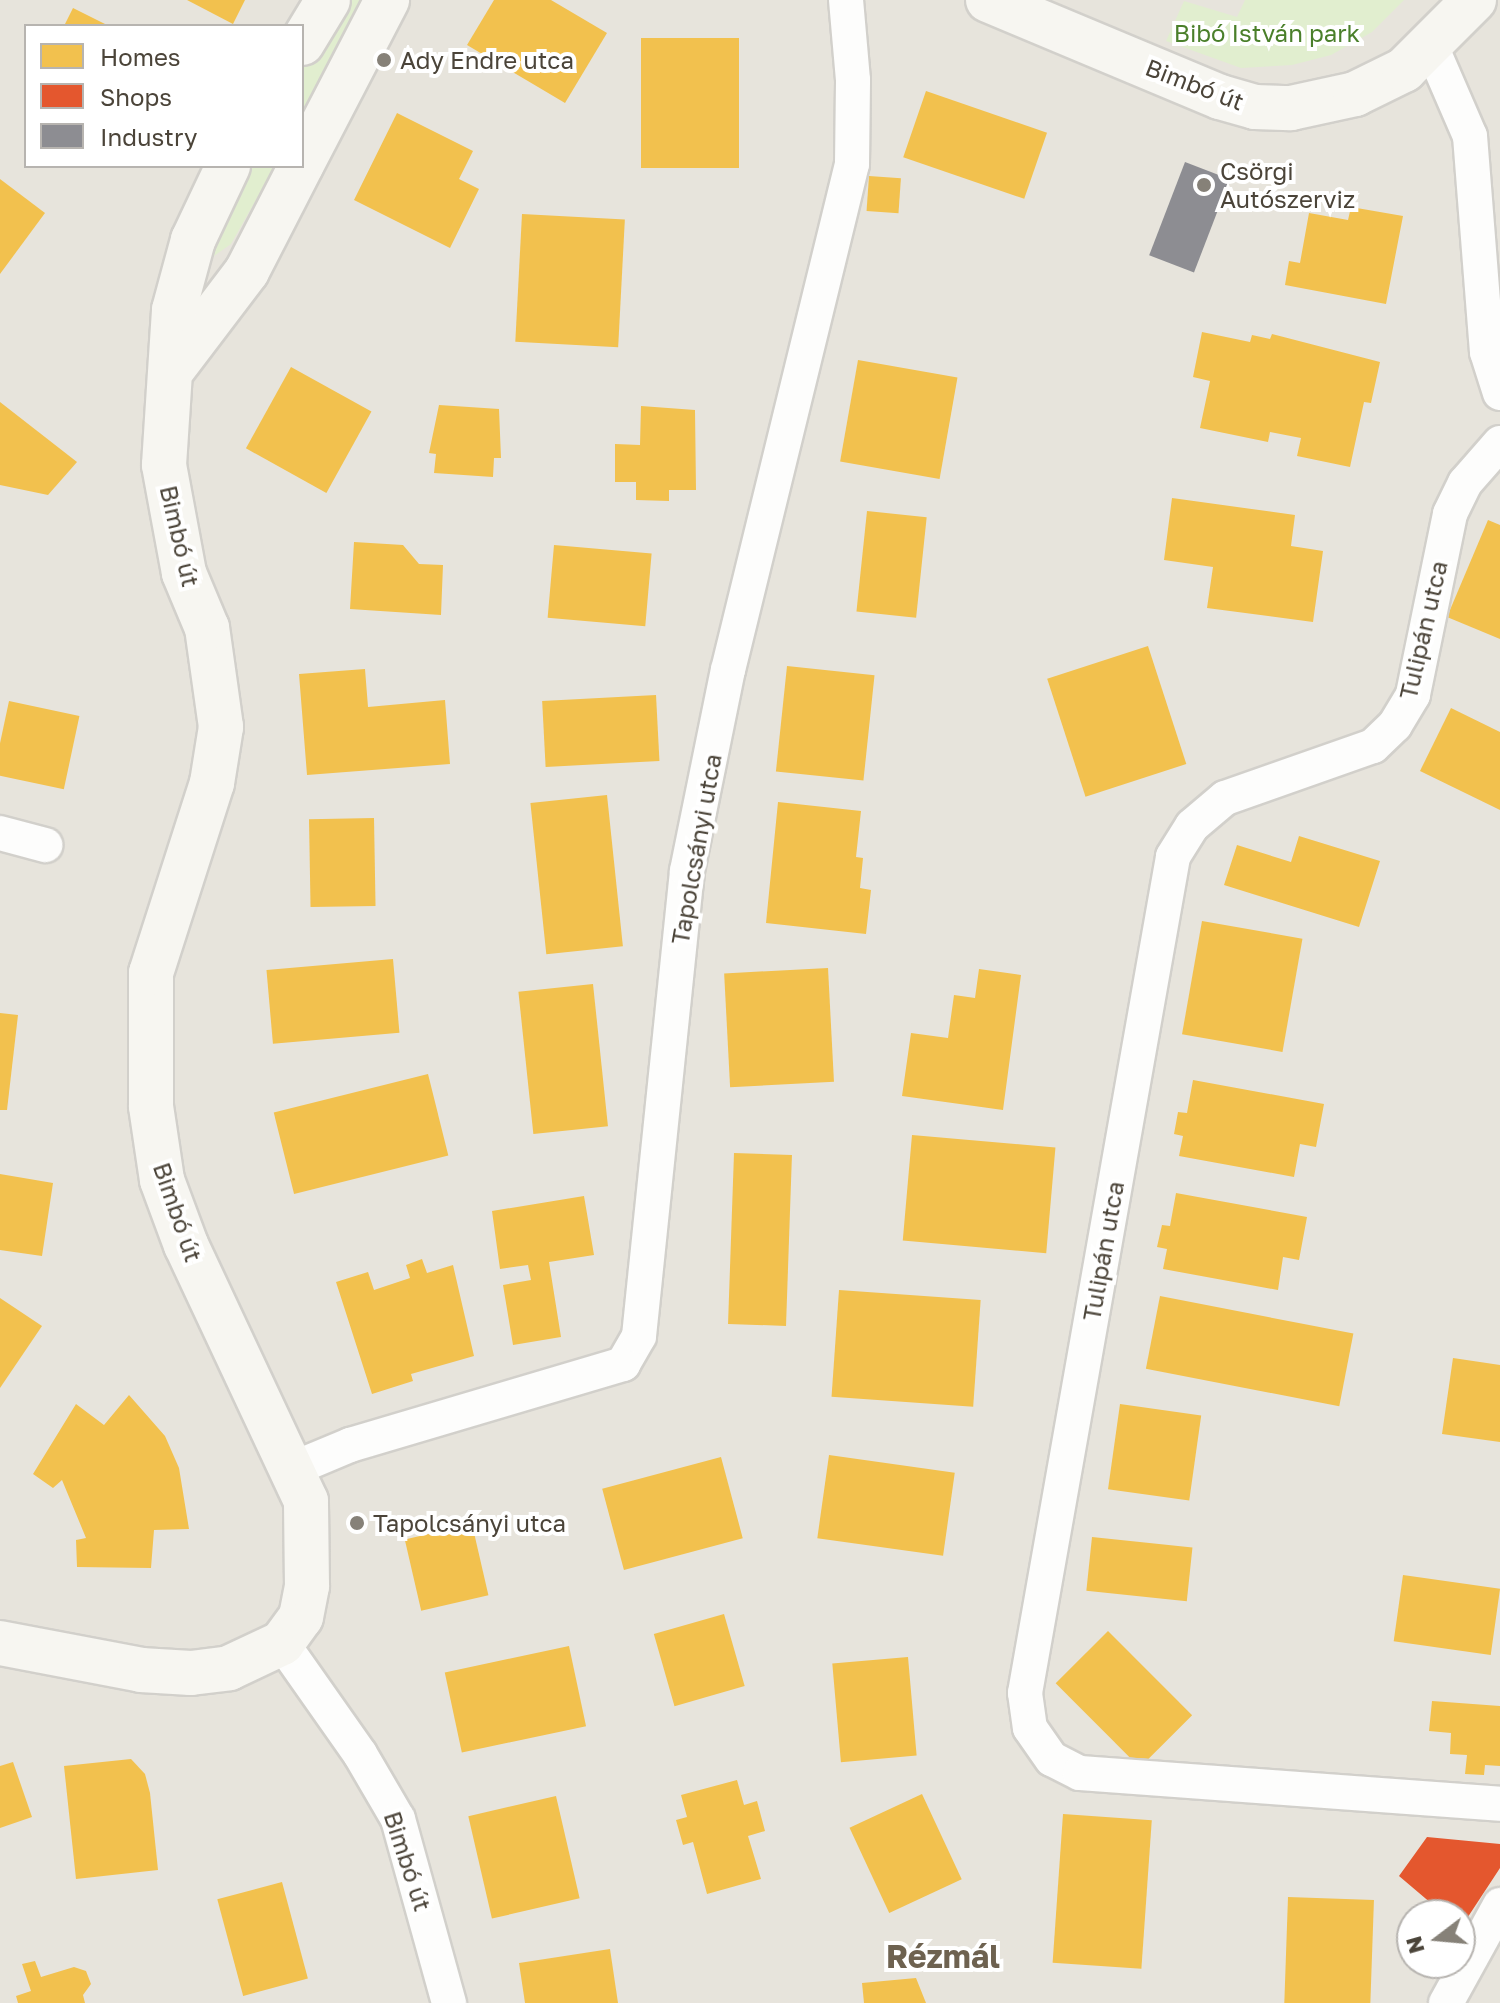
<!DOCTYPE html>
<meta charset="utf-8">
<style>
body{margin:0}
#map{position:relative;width:1500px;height:2003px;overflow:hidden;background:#f4f2ee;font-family:"Golos Text",sans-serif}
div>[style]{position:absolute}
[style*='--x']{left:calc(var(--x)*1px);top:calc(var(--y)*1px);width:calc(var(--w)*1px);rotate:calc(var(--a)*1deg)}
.residential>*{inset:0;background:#e7e4dc}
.green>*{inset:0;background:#e1eecf}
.homes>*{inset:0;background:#f2c14e;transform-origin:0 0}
.shops>*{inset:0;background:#e4572e}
.industry>*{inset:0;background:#8d8d92;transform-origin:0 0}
.roads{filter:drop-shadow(2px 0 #d2d0cb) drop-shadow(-2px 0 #d2d0cb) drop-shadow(0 2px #d2d0cb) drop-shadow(0 -2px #d2d0cb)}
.street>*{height:34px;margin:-17px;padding:0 17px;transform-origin:17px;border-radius:17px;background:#fdfdfc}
.secondary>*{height:44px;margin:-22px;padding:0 22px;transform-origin:22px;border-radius:22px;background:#f7f6f1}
.dots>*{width:22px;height:22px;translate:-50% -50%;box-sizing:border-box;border:4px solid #fff;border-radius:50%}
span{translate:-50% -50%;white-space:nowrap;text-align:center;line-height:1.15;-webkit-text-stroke:8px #fff;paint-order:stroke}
.park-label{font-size:24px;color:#4a7f2a}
.poi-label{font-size:24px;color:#4b4439}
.left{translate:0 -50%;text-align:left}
.street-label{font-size:24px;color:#4b4439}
.district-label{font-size:32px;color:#6e6250;font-weight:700}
.legend{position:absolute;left:24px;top:24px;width:280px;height:144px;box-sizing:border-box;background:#fff;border:2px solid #b7b4b0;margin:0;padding:10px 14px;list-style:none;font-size:24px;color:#4b4439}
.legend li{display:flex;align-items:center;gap:16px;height:40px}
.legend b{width:40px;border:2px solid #b7b4b0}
.north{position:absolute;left:1396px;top:1899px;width:80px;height:80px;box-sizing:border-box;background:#fff;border:2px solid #b7b4b0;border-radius:50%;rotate:254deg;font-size:22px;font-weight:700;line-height:32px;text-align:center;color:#4b4439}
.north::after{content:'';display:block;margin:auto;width:28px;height:36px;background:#868178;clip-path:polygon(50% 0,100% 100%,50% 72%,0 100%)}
</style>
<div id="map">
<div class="residential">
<div style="clip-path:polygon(evenodd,0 0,1500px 0,1500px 2003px,0 2003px,0 0,26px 26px,302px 26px,302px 166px,26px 166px,26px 26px,0 0,1412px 1915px,1460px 1915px,1460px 1963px,1412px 1963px,1412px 1915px)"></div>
</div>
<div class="green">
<div style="clip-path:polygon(340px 0,367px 0,302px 117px,302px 71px)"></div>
<div style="clip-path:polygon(1245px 0,1404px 0,1372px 32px,1331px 55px,1292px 65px,1241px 68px,1166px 41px,1184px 1px,1237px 17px)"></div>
<div style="clip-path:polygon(251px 166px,275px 166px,231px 244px,211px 258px,214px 235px)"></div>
</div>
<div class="homes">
<div style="clip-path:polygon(187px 0,245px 0,233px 24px)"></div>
<div style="clip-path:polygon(494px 0,551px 0,607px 33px,565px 103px,467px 45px)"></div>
<div style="clip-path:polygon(73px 8px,109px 26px,64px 26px)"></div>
<div style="left:641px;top:38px;width:98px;height:130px"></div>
<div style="left:926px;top:91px;width:128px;height:70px;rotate:19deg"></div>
<div style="clip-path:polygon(397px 113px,473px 151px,459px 179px,479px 189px,450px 248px,354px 200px)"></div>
<div style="left:869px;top:176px;width:32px;height:35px;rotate:4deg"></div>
<div style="clip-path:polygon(0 179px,45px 213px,0 274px)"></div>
<div style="clip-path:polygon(1351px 207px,1403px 216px,1386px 304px,1285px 285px,1289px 261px,1300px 263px,1309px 213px,1348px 220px)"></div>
<div style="left:522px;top:214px;width:103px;height:128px;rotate:3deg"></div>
<div style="clip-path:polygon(1202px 332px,1250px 342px,1252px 335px,1270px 339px,1272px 334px,1380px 362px,1371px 403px,1364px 402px,1350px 467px,1297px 456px,1301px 438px,1270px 432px,1268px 442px,1200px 428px,1210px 381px,1193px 377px)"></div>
<div style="left:858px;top:360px;width:101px;height:103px;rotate:10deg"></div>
<div style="left:291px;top:367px;width:92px;height:93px;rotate:29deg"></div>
<div style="clip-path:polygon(0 402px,77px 462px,48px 495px,0 485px)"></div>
<div style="clip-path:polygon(439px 405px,499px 409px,501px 458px,494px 458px,493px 477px,434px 473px,436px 454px,429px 453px)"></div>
<div style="clip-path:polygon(641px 406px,695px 410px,696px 490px,669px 490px,669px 501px,636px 500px,636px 482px,615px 482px,615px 444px,640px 445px)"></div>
<div style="clip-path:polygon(1172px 498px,1295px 515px,1291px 546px,1323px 551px,1313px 622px,1207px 608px,1213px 567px,1164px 560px)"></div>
<div style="left:867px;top:511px;width:60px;height:101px;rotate:6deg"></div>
<div style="clip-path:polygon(1488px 520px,1500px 525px,1500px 639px,1447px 617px)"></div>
<div style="clip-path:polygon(354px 542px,403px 545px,419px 564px,443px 565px,441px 615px,350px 609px)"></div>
<div style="left:554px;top:545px;width:98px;height:73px;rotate:5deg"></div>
<div style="left:1148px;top:646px;width:124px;height:106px;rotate:72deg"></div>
<div style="left:787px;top:666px;width:88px;height:106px;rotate:6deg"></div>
<div style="clip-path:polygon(365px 669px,368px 707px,445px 700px,450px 764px,307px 775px,299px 674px)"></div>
<div style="left:656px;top:695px;width:66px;height:114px;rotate:87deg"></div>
<div style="left:9px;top:701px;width:72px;height:75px;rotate:12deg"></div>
<div style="clip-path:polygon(1451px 708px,1500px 732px,1500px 810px,1420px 771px)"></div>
<div style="left:607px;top:795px;width:152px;height:77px;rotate:84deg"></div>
<div style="clip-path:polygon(778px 802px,861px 811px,856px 857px,863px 858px,860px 888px,871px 890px,866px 934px,766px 923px)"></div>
<div style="left:374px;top:818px;width:88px;height:65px;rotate:89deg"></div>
<div style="clip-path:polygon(1299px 836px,1380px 861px,1359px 927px,1224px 885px,1237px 845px,1291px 862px)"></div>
<div style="left:1202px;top:921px;width:102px;height:115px;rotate:10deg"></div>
<div style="left:393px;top:959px;width:74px;height:127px;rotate:85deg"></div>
<div style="left:828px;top:968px;width:114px;height:104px;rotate:87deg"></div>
<div style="clip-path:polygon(979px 969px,1021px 975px,1003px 1110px,902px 1096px,911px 1033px,948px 1038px,954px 995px,975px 998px)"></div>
<div style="left:593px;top:984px;width:143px;height:75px;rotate:84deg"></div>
<div style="clip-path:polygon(0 1013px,18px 1015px,7px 1110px,0 1110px)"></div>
<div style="left:428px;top:1074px;width:84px;height:159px;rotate:76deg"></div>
<div style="clip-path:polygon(1193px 1080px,1324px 1104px,1316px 1147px,1300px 1144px,1294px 1177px,1179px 1156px,1183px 1136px,1174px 1134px,1178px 1112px,1187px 1113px)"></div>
<div style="left:912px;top:1135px;width:144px;height:106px;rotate:5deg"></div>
<div style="left:734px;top:1153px;width:58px;height:171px;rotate:2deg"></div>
<div style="clip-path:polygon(0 1174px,53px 1183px,42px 1256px,0 1250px)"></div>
<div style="clip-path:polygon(1176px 1193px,1307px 1217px,1299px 1260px,1283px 1257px,1278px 1290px,1163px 1269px,1167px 1249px,1157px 1247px,1162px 1225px,1170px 1226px)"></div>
<div style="clip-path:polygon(584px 1196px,594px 1255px,549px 1262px,561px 1337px,513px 1345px,503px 1285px,531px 1280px,528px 1265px,500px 1269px,492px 1211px)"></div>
<div style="clip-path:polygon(422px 1259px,427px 1273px,453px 1265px,474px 1356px,411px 1374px,413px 1381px,372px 1394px,336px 1282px,368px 1272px,374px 1290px,410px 1278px,406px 1265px)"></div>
<div style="left:839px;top:1290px;width:142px;height:107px;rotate:4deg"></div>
<div style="left:1160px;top:1296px;width:197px;height:74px;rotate:11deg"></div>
<div style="clip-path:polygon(0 1298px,42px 1326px,0 1388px)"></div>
<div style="clip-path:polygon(1453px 1358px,1500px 1365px,1500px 1442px,1442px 1434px)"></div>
<div style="clip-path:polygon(129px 1395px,165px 1436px,179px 1468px,189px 1529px,154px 1530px,151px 1568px,77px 1567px,76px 1540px,86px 1538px,62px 1480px,53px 1488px,33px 1474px,76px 1404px,104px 1425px)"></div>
<div style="left:1120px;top:1404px;width:82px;height:86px;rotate:8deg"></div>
<div style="left:829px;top:1455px;width:127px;height:84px;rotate:8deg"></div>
<div style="left:721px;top:1457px;width:84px;height:123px;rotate:75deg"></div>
<div style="left:472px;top:1524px;width:73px;height:69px;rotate:77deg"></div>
<div style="left:1092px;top:1537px;width:101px;height:54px;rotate:6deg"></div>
<div style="left:1403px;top:1575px;width:98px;height:67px;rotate:8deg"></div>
<div style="left:724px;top:1614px;width:75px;height:73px;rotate:74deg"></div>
<div style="left:1108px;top:1631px;width:119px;height:74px;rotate:45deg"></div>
<div style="left:569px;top:1646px;width:82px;height:127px;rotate:78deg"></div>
<div style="left:908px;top:1657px;width:99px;height:76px;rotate:85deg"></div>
<div style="clip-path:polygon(1432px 1701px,1500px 1706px,1500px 1766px,1485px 1765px,1484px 1775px,1465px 1774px,1467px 1755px,1450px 1754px,1451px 1733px,1429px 1731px)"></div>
<div style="clip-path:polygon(131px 1759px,145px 1774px,150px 1793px,158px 1870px,76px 1879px,64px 1766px)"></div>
<div style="clip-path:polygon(13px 1762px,32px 1817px,0 1828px,0 1766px)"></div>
<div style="clip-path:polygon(737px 1780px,744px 1805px,757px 1801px,765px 1831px,748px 1836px,761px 1879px,707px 1894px,693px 1842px,683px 1845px,676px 1820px,687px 1817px,681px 1795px)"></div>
<div style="left:922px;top:1794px;width:94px;height:80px;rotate:65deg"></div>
<div style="left:556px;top:1796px;width:105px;height:90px;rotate:77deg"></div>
<div style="left:1063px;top:1814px;width:89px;height:149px;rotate:4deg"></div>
<div style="left:282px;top:1882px;width:100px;height:67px;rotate:75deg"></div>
<div style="left:1288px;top:1897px;width:86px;height:106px;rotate:2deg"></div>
<div style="clip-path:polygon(610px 1949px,618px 2003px,525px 2003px,519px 1963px)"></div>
<div style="clip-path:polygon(35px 1961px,41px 1977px,74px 1967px,86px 1971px,91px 1984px,83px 1995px,85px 2003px,18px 2003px,16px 1996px,31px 1991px,22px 1964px)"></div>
<div style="clip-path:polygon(916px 1978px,926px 2003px,864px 2003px,862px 1983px)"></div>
</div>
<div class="shops">
<div style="clip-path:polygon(1427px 1837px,1500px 1844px,1500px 1868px,1460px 1929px,1460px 1915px,1445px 1915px,1399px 1876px)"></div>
</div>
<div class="industry">
<div style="left:1185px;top:162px;width:48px;height:100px;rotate:21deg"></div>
</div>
<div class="roads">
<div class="street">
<div style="--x:1431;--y:46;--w:98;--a:66.6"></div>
<div style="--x:1470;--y:136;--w:217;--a:85.5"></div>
<div style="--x:1487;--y:352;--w:43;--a:72.4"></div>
<div style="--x:1500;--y:443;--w:53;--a:131.2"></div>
<div style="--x:1465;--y:483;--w:34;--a:116"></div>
<div style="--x:1450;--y:514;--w:185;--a:101.6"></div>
<div style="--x:1413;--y:695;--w:35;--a:121"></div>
<div style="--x:1395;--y:725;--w:30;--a:136"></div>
<div style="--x:1373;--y:746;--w:157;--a:160.6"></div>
<div style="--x:1225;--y:798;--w:43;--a:139.7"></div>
<div style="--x:1192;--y:826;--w:36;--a:122"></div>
<div style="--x:1173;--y:857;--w:849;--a:100.04"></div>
<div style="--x:1025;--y:1693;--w:35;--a:82"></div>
<div style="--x:1030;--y:1728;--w:38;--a:55"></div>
<div style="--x:1052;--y:1759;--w:31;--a:27"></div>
<div style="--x:1080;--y:1773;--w:421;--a:4.2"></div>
<div style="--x:0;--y:833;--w:47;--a:14.9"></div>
<div style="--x:295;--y:1468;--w:60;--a:-22.7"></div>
<div style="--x:350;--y:1445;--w:285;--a:-16.5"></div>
<div style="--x:623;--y:1364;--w:32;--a:-60"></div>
<div style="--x:639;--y:1336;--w:467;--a:-84.1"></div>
<div style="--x:687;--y:871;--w:205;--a:-78.5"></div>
<div style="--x:728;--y:670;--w:521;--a:-76.23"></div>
<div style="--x:852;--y:164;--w:84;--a:-89.3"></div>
<div style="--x:853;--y:80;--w:80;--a:-95"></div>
<div style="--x:282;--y:1643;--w:136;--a:54.9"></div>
<div style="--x:360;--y:1754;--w:75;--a:59.7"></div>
<div style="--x:398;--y:1819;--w:191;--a:74.5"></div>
<div style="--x:1446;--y:2003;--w:112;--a:-61.1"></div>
</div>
<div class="secondary">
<div style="--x:988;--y:0;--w:251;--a:22.7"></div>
<div style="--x:1220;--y:97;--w:36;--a:16"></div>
<div style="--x:1255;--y:107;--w:36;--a:2"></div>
<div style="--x:1291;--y:108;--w:66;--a:-12.3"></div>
<div style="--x:1355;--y:94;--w:55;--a:-26.1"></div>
<div style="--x:1404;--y:70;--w:99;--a:-45"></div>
<div style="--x:302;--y:43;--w:50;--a:-58.8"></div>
<div style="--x:302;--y:164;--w:185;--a:-62.6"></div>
<div style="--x:175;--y:366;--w:119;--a:-52.8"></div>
<div style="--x:247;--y:271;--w:118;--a:-62.8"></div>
<div style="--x:0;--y:1643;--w:144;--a:10.8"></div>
<div style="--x:141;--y:1670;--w:50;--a:3.4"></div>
<div style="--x:191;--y:1673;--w:38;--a:-7"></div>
<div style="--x:229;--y:1668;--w:59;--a:-25.3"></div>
<div style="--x:282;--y:1643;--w:32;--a:-54"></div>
<div style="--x:301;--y:1617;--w:32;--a:-79"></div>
<div style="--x:307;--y:1586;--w:85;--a:-90.7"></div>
<div style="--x:306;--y:1501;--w:283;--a:-115.1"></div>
<div style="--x:186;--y:1245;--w:69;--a:-110.3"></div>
<div style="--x:162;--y:1180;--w:75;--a:-98.5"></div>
<div style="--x:151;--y:1106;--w:133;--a:-90"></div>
<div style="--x:151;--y:973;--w:200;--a:-72.2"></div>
<div style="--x:212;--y:783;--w:57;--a:-80.9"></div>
<div style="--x:221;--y:727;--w:100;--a:-98"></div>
<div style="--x:207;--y:628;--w:60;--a:-112.7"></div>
<div style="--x:184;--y:573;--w:110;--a:-100.5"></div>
<div style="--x:164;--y:465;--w:155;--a:-86.3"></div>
<div style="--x:174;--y:310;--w:73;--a:-74.8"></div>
<div style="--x:193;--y:240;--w:82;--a:-64.7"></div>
</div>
</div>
<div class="dots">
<div style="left:384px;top:60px;background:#868178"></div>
<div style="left:1204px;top:185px;background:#868178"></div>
<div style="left:357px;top:1523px;background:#868178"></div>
</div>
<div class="park-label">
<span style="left:1267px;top:33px">Bibó István park</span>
</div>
<div class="poi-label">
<span class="left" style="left:400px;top:60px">Ady Endre utca</span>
<span class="left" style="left:1220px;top:185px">Csörgi<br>Autószerviz</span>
<span class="left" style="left:373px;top:1523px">Tapolcsányi utca</span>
</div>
<div class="street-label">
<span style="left:1195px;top:84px;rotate:21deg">Bimbó út</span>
<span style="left:180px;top:536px;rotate:77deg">Bimbó út</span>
<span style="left:1423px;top:630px;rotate:-77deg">Tulipán utca</span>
<span style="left:696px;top:849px;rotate:-80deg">Tapolcsányi utca</span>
<span style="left:178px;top:1212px;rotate:71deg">Bimbó út</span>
<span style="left:1103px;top:1251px;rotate:-80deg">Tulipán utca</span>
<span style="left:408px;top:1861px;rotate:72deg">Bimbó út</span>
</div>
<div class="district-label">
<span style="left:943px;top:1956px">Rézmál</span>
</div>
<ul class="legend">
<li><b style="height:22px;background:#f2c14e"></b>Homes</li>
<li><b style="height:22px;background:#e4572e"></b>Shops</li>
<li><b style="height:22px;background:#8d8d92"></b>Industry</li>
</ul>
<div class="north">N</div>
</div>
